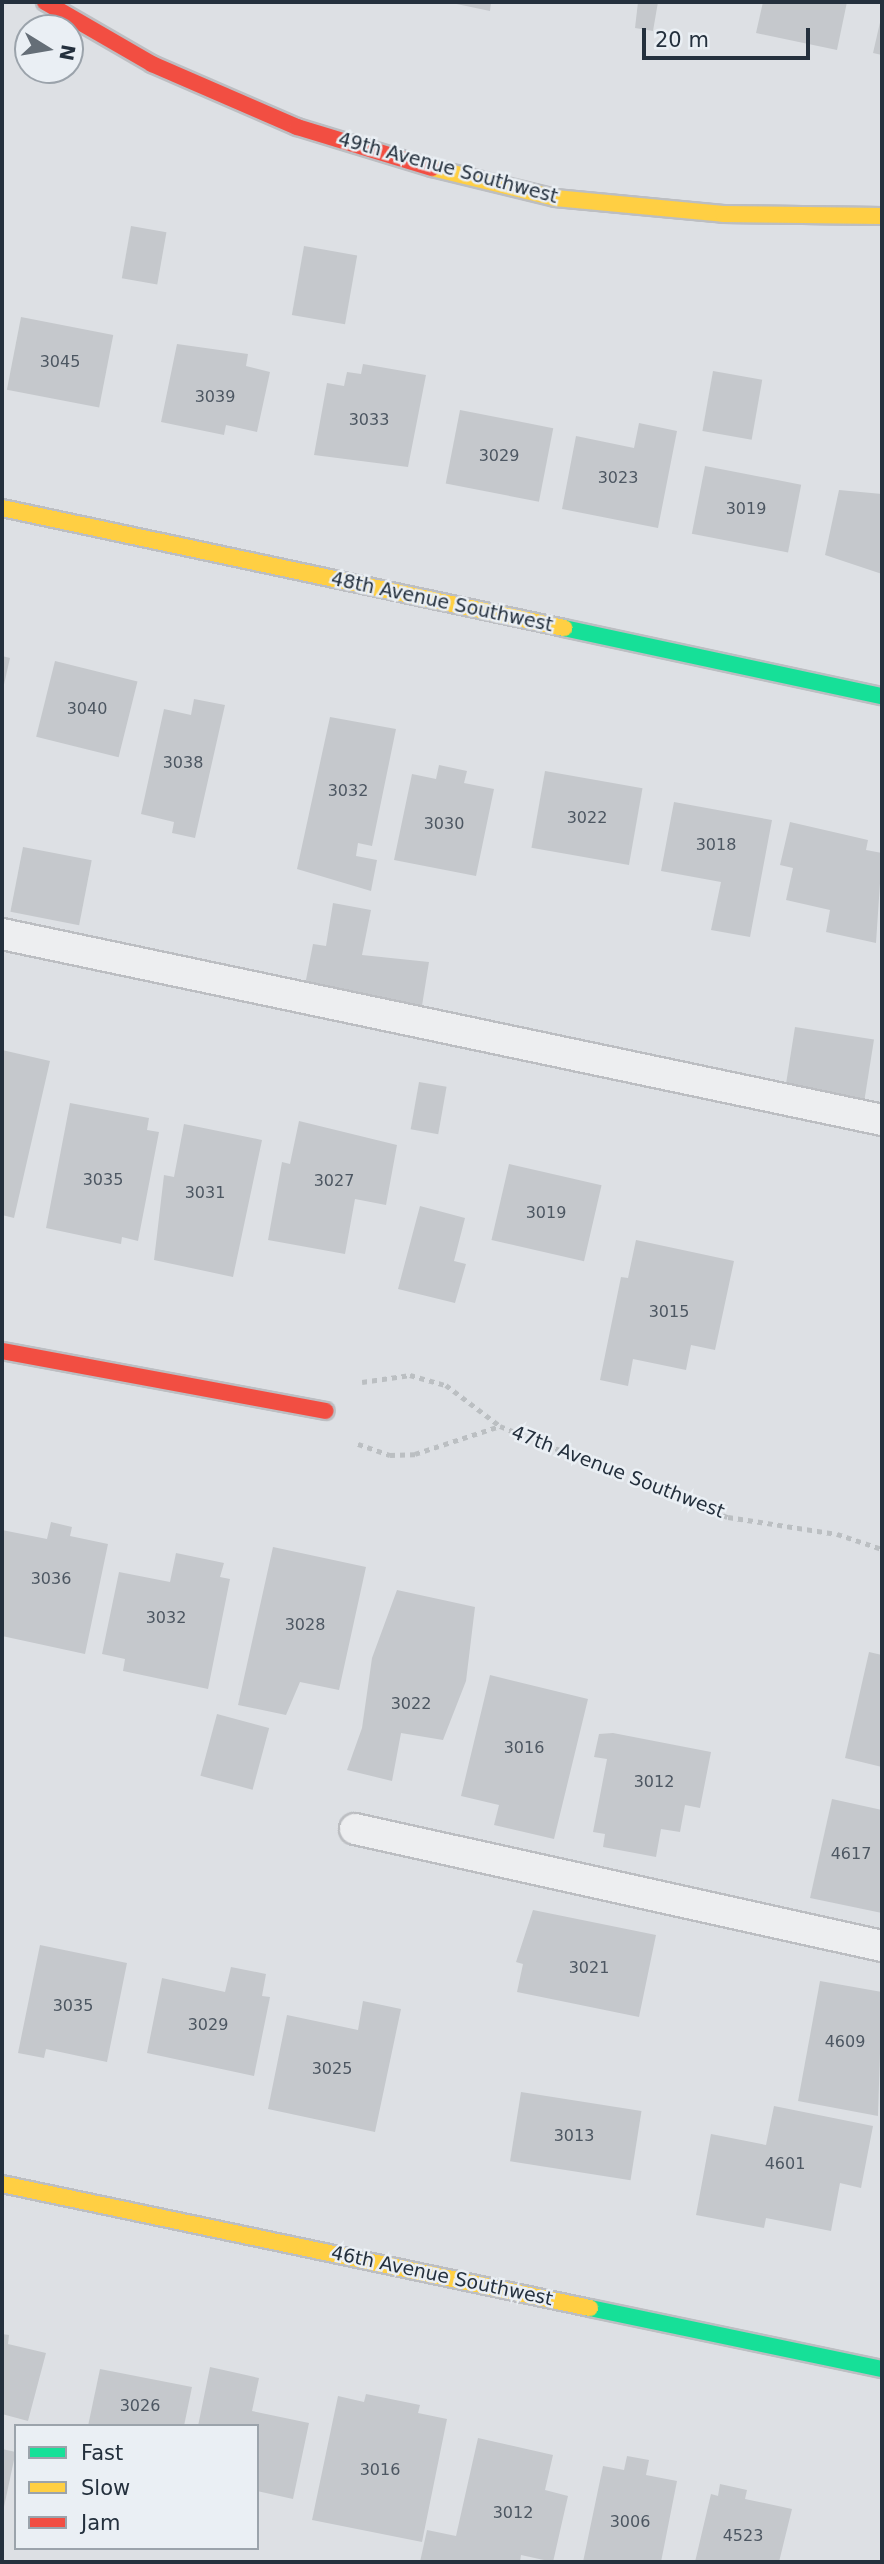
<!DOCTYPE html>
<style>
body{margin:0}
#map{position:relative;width:884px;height:2564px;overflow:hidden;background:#dde0e4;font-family:"DejaVu Sans",sans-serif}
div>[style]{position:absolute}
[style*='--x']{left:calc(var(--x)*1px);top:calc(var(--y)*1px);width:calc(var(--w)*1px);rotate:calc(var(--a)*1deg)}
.building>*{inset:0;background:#c5c8cc;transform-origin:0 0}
.path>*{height:4.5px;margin-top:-2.25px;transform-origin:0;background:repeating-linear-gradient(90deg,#bbbfc2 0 5px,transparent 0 10px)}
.roads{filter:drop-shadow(2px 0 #bcbec2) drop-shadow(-2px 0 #bcbec2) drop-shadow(0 2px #bcbec2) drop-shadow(0 -2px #bcbec2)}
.lane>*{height:30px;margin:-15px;padding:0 15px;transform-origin:15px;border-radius:15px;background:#edeef0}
.fast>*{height:16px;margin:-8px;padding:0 8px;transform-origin:8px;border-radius:8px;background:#16e098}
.slow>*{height:16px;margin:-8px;padding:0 8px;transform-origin:8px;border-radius:8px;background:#ffcf43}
.jam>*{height:16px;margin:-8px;padding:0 8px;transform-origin:8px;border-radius:8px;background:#f24e42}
span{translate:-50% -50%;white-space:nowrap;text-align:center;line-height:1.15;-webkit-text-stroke:5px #eaeff4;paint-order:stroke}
.number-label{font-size:16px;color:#4d5762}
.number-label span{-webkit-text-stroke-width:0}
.street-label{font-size:19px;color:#24303d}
.frame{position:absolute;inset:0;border:4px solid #24303d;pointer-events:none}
.legend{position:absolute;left:14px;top:2424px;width:245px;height:126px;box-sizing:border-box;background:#eaeff4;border:2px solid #9ba3ab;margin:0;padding:9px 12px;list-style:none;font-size:21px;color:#24303d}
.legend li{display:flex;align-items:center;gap:14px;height:35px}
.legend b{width:35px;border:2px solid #9ba3ab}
.north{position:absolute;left:14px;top:14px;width:70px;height:70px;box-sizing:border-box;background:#eaeff4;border:2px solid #9ba3ab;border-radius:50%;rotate:101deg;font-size:19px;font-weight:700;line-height:28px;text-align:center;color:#24303d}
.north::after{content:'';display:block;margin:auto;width:24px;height:32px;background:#656e77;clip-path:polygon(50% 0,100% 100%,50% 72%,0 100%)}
.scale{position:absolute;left:642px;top:28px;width:168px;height:32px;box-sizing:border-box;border:4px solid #24303d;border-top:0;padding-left:9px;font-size:21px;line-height:24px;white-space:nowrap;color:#24303d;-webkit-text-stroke:5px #eaeff4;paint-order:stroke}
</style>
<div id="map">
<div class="building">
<div style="clip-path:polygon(447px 2px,491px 2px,490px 11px)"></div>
<div style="clip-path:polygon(638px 2px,658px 2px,653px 31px,635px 28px)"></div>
<div style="clip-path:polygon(763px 2px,847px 2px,837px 50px,756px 33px)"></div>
<div style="clip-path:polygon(881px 18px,882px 18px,882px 55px,873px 53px)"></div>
<div style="left:131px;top:226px;width:36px;height:53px;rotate:10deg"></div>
<div style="left:304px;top:246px;width:54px;height:70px;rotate:10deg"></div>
<div style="left:21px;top:317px;width:94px;height:74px;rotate:11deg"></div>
<div style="clip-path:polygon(177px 344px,248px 354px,246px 366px,270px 372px,257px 432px,226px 425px,224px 435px,161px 422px)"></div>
<div style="clip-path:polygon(363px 364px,426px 375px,408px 467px,314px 455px,327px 383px,344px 386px,347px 372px,361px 374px)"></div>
<div style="left:713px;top:371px;width:50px;height:61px;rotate:10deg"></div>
<div style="left:460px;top:410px;width:95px;height:75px;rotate:11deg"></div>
<div style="clip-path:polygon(639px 423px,677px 431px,658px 528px,562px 509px,576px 436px,634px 448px)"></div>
<div style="left:705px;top:466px;width:98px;height:69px;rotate:11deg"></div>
<div style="clip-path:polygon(839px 490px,882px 494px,882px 574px,825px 555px)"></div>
<div style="clip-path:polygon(2px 656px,10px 658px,3px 689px,2px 689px)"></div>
<div style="left:55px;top:661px;width:85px;height:78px;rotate:14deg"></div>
<div style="clip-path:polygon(194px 699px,225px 705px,195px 838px,172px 833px,174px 822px,141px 814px,164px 709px,191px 715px)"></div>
<div style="clip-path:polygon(330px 717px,396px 729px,372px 846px,358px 843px,356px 856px,377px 860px,371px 891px,297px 869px)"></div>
<div style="clip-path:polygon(439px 765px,467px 771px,464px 783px,494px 789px,476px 876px,394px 860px,412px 774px,436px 779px)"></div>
<div style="left:545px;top:771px;width:99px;height:78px;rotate:10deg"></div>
<div style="clip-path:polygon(674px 802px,772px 820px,750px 937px,711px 930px,721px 882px,661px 871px)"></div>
<div style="clip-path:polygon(790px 822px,868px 840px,866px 850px,882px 853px,876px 943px,826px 932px,830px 910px,786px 900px,793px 868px,780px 865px)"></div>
<div style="left:23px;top:847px;width:70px;height:66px;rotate:11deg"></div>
<div style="clip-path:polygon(333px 903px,371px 910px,362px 955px,429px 962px,421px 1012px,304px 990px,313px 944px,326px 946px)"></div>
<div style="left:795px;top:1027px;width:80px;height:60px;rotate:9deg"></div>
<div style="clip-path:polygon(2px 1050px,50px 1061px,14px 1218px,2px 1215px)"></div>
<div style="left:419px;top:1082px;width:28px;height:48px;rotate:10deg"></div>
<div style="clip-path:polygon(70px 1103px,149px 1118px,147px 1130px,159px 1132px,138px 1241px,122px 1237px,121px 1244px,46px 1228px)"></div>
<div style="clip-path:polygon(299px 1121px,397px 1145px,386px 1205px,355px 1199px,345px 1254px,268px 1240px,282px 1162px,290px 1164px)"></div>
<div style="clip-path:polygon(184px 1124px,262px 1140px,233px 1277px,154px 1260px,164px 1175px,174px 1177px)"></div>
<div style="left:509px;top:1164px;width:95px;height:78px;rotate:13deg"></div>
<div style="clip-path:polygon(420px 1206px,465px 1218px,454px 1261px,466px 1264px,455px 1303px,398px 1289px)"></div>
<div style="clip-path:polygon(636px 1240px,734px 1261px,715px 1350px,691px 1345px,686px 1370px,633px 1359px,628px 1386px,600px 1380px,621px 1277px,628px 1278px)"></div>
<div style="clip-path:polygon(51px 1522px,72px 1527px,70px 1536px,108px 1544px,85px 1654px,2px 1636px,2px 1530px,47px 1539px)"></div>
<div style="clip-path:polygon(273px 1547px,366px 1567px,339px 1690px,300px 1682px,286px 1715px,238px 1705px)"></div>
<div style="clip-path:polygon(176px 1553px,224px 1563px,220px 1577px,230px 1579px,208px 1689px,123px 1671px,125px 1659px,102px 1654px,119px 1572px,170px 1582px)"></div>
<div style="clip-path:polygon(397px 1590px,475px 1607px,466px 1681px,443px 1740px,401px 1733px,392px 1781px,347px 1770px,362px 1728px,372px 1658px)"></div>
<div style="clip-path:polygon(869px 1652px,882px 1655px,882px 1767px,845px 1758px)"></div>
<div style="clip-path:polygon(490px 1675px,588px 1699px,554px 1839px,494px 1825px,499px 1805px,461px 1796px)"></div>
<div style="left:217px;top:1714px;width:54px;height:64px;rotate:15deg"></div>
<div style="clip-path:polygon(613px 1733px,711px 1752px,700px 1808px,685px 1805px,680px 1832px,661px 1829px,656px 1857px,603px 1847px,605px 1834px,593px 1832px,607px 1759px,594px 1757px,599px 1734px)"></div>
<div style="clip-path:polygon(832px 1799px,882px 1810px,882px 1913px,810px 1898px)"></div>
<div style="clip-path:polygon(533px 1910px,656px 1935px,639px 2017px,517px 1992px,523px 1964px,516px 1962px)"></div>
<div style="clip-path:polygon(40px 1945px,127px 1963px,107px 2062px,46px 2049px,44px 2058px,18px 2053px)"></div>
<div style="clip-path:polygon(231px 1967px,266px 1974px,262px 1996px,270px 1997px,254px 2076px,147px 2053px,162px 1978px,225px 1992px)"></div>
<div style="clip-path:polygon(820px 1981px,882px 1992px,878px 2116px,798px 2101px)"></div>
<div style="clip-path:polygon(363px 2001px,401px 2009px,375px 2132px,268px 2109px,287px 2015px,358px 2030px)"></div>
<div style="left:521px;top:2092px;width:122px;height:70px;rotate:9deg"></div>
<div style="clip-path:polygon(774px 2106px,873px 2126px,861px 2188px,840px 2183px,831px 2231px,766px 2218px,764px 2228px,696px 2215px,711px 2134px,766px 2145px)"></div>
<div style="clip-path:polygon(2px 2334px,9px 2335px,8px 2344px,46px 2353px,28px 2421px,2px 2414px)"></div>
<div style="clip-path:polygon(210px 2367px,259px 2378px,252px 2411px,309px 2423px,293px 2499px,257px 2491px,257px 2426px,198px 2426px)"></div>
<div style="clip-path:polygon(100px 2369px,192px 2387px,184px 2426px,88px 2426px)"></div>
<div style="clip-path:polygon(366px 2394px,420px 2405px,418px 2413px,447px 2419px,422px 2542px,312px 2520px,338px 2396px,364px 2402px)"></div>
<div style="clip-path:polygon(478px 2438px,553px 2455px,545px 2490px,568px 2496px,553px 2562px,521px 2555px,520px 2562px,420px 2562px,427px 2530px,456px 2536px)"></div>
<div style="left:2px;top:2449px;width:14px;height:61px;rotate:12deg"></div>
<div style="clip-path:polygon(627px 2456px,649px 2460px,646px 2475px,677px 2481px,661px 2562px,583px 2562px,603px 2466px,624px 2470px)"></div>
<div style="clip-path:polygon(720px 2484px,747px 2490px,745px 2499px,792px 2509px,779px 2562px,695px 2562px,711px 2494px,718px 2496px)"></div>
</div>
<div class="path">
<div style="--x:362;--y:1382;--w:49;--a:-8.3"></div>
<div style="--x:410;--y:1375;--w:37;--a:16"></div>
<div style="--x:446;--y:1385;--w:68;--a:37.2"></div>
<div style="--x:358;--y:1444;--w:34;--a:19"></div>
<div style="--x:390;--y:1455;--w:25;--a:-2"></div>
<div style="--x:415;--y:1454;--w:89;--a:-18.2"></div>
<div style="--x:500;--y:1426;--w:245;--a:21.8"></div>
<div style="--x:728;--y:1517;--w:110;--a:8.9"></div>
<div style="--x:837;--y:1534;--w:47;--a:18.4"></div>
</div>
<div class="roads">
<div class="lane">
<div style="--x:2;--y:934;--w:899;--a:11.93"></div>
<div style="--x:355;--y:1829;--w:540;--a:12.52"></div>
</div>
<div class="fast">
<div style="--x:564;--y:628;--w:325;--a:12.1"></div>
<div style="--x:590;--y:2308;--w:298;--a:11.8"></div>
</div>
<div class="slow">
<div style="--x:432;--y:168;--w:127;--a:13.7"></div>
<div style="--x:555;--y:198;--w:169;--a:5.4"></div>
<div style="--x:723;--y:214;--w:159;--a:0.7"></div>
<div style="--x:2;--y:508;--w:575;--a:12.05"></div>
<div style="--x:2;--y:2184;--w:601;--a:11.91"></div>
</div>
<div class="jam">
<div style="--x:45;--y:2;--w:124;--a:30.1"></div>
<div style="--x:152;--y:64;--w:158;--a:23.5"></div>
<div style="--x:297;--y:127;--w:141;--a:16.9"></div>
<div style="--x:2;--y:1351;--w:329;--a:10.5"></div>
</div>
</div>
<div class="number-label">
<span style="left:60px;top:362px">3045</span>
<span style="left:215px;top:397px">3039</span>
<span style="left:369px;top:420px">3033</span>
<span style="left:499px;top:456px">3029</span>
<span style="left:618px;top:478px">3023</span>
<span style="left:746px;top:509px">3019</span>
<span style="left:87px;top:709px">3040</span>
<span style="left:183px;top:763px">3038</span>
<span style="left:348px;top:791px">3032</span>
<span style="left:587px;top:818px">3022</span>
<span style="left:444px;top:824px">3030</span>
<span style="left:716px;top:845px">3018</span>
<span style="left:103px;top:1180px">3035</span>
<span style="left:334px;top:1181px">3027</span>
<span style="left:205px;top:1193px">3031</span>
<span style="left:546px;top:1213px">3019</span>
<span style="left:669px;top:1312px">3015</span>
<span style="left:51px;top:1579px">3036</span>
<span style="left:166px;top:1618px">3032</span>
<span style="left:305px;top:1625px">3028</span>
<span style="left:411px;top:1704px">3022</span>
<span style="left:524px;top:1748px">3016</span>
<span style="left:654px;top:1782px">3012</span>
<span style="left:851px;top:1854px">4617</span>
<span style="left:589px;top:1968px">3021</span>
<span style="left:73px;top:2006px">3035</span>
<span style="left:208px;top:2025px">3029</span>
<span style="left:845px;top:2042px">4609</span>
<span style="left:332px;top:2069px">3025</span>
<span style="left:574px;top:2136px">3013</span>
<span style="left:785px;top:2164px">4601</span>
<span style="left:140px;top:2406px">3026</span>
<span style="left:380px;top:2470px">3016</span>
<span style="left:513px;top:2513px">3012</span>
<span style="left:630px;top:2522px">3006</span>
<span style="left:743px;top:2536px">4523</span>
</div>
<div class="street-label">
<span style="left:448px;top:168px;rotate:15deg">49th Avenue Southwest</span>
<span style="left:442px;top:602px;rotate:12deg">48th Avenue Southwest</span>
<span style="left:618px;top:1472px;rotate:21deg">47th Avenue Southwest</span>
<span style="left:442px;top:2276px;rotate:12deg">46th Avenue Southwest</span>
</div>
<div class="frame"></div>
<ul class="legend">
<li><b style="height:9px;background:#16e098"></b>Fast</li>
<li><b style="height:9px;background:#ffcf43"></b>Slow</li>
<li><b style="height:9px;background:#f24e42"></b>Jam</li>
</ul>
<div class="north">N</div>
<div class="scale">20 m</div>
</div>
